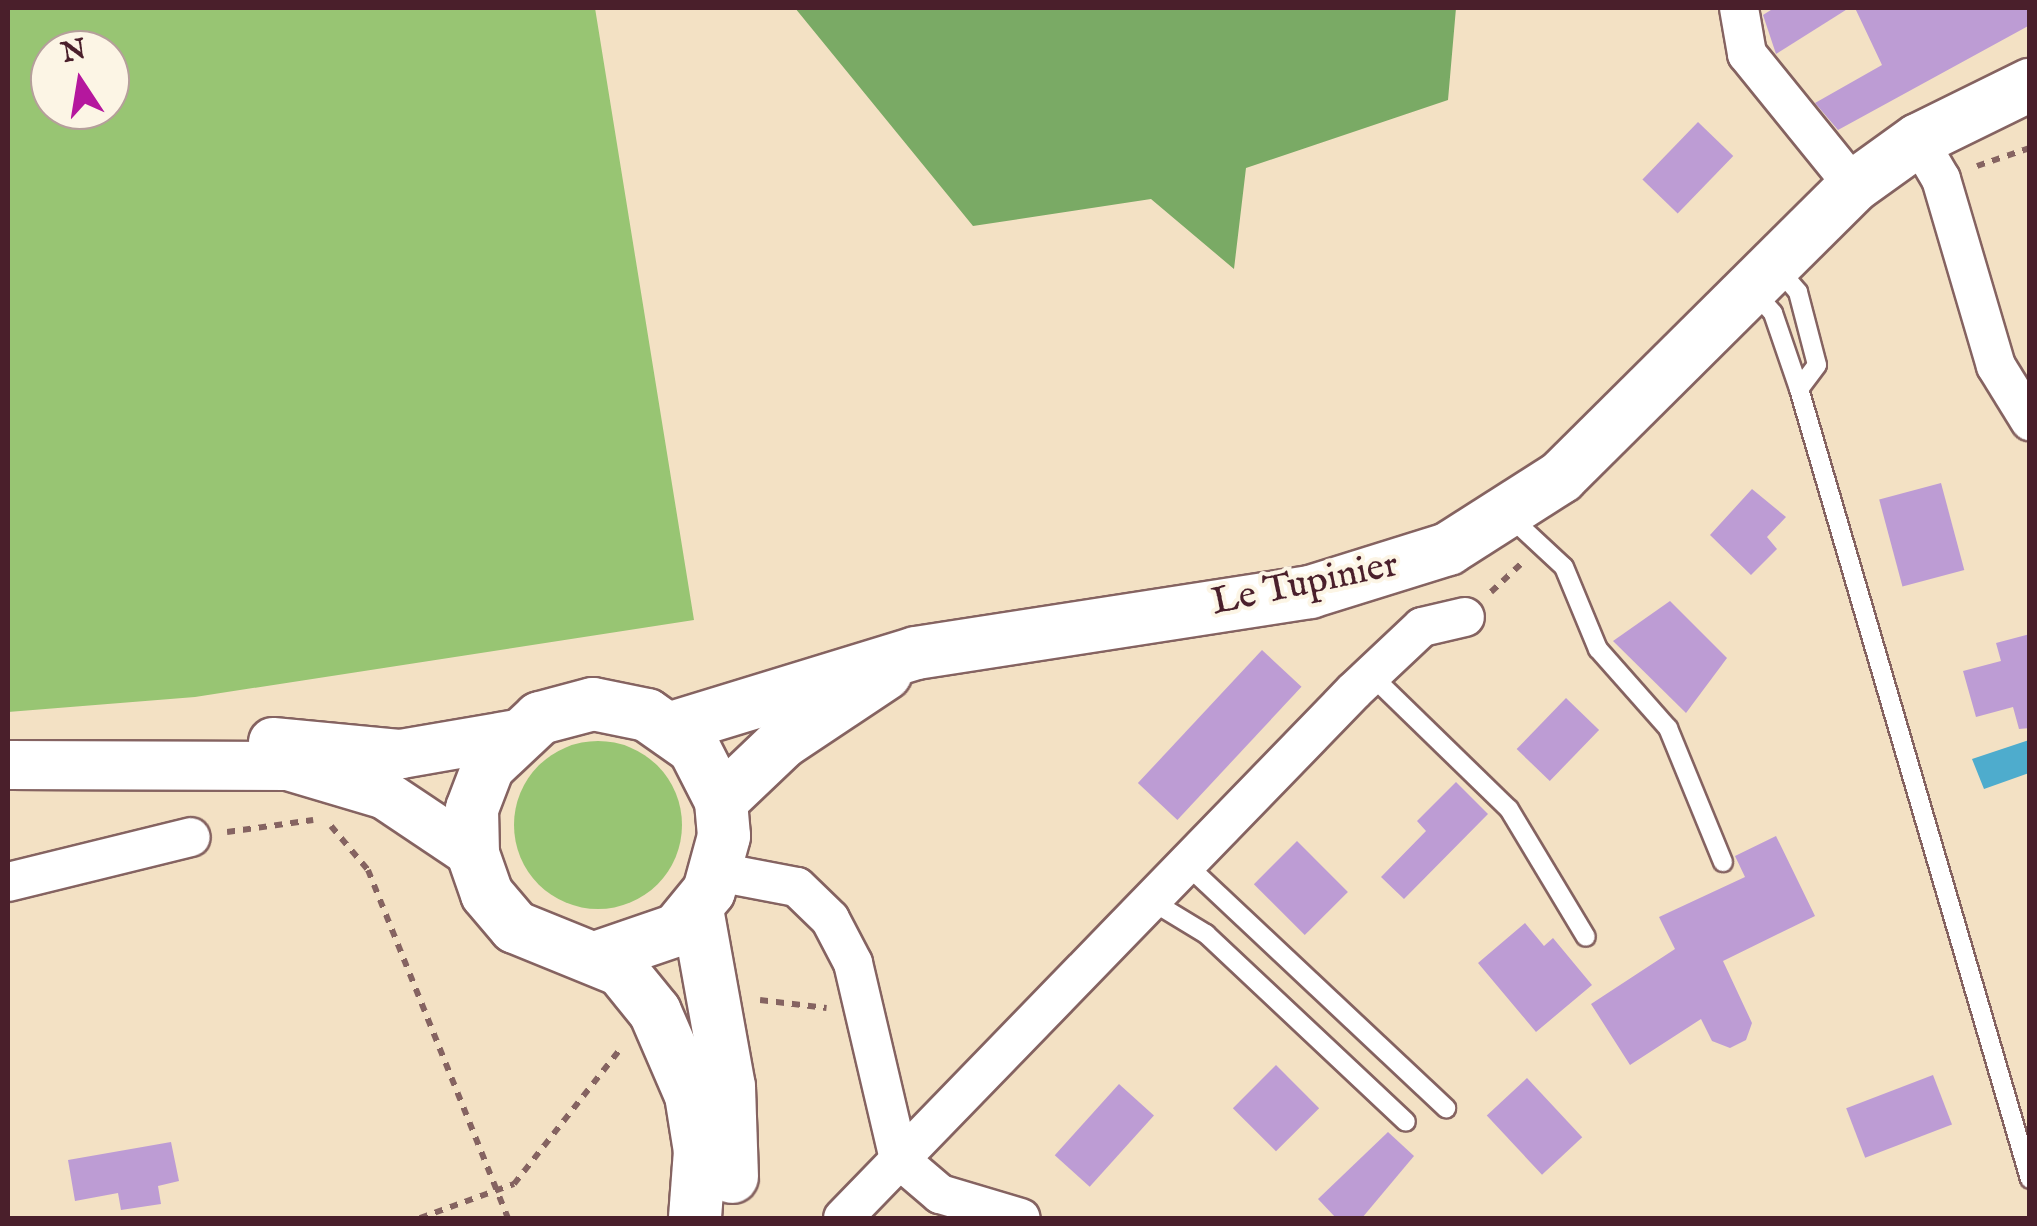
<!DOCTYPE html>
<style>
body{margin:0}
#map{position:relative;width:2037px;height:1226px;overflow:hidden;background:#f3e1c4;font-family:"IM FELL English",serif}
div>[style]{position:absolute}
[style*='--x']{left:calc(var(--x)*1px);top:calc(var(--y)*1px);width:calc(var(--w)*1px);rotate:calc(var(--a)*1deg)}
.green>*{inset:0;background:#98c573}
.round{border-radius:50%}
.forest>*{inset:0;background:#7aaa65}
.water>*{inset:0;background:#4eaccd}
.building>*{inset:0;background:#bd9cd4;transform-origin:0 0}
.path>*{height:6px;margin-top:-3px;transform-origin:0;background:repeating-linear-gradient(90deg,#856361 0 8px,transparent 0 16px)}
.roads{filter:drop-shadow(2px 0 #856361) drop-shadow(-2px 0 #856361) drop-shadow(0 2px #856361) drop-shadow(0 -2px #856361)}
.service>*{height:18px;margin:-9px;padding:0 9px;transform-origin:9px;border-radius:9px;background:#fff}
.minor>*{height:38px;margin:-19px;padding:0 19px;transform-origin:19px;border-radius:19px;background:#fff}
.tertiary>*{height:48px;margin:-24px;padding:0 24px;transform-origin:24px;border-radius:24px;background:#fff}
.secondary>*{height:52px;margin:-26px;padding:0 26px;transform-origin:26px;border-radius:26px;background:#fff}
span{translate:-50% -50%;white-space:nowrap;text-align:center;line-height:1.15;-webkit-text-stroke:8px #fcf5e5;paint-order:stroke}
.street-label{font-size:38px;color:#4a1f2b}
.frame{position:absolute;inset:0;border:10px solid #4a1f2b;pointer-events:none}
.north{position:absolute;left:30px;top:30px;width:100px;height:100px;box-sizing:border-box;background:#fcf5e5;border:2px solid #b59f9b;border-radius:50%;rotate:348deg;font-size:28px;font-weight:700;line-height:40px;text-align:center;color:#4a1f2b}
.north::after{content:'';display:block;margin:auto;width:35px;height:45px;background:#b5179e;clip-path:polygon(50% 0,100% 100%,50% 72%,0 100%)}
</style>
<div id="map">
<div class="green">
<div style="clip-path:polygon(evenodd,8px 8px,595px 8px,694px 620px,195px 697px,8px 712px,8px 8px,50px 50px,110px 50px,110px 110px,50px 110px,50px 50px)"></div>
<div class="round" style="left:514px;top:741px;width:168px;height:168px"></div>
</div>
<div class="forest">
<div style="clip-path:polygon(795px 8px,1456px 8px,1448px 100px,1246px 168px,1234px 269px,1151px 199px,973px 226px)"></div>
</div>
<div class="water">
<div style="clip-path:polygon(2029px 740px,2029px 773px,1984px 789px,1972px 759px)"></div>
</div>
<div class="building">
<div style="clip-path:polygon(1774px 8px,1849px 8px,1776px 54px,1763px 15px)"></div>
<div style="clip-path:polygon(1855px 8px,2030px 8px,2030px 25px,1838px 130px,1815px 103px,1882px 65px)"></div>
<div style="left:1698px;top:122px;width:49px;height:80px;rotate:44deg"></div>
<div style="left:1941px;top:483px;width:90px;height:64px;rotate:75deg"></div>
<div style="clip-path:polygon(1752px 489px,1786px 517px,1767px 537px,1777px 549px,1751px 575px,1710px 535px)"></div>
<div style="clip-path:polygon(1670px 601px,1727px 658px,1686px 713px,1613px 641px)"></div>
<div style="clip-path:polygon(2030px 634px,2030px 728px,2019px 729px,2013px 707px,1976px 717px,1963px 671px,2001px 661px,1996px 643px)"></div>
<div style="left:1262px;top:650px;width:54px;height:182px;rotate:43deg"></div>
<div style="left:1566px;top:698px;width:46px;height:71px;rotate:44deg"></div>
<div style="clip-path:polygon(1456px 782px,1488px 814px,1404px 899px,1381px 877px,1426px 831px,1417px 821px)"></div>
<div style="clip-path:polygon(1776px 836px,1815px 916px,1723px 961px,1752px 1023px,1746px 1040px,1730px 1048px,1712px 1041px,1701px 1019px,1630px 1065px,1591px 1004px,1675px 949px,1659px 917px,1745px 877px,1735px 856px)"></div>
<div style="left:1297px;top:841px;width:72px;height:61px;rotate:45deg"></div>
<div style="clip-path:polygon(1525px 923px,1544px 946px,1553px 938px,1592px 985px,1536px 1032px,1478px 963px)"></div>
<div style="left:1276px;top:1065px;width:61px;height:61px;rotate:45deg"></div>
<div style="left:1933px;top:1075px;width:53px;height:93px;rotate:69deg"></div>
<div style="left:1527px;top:1078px;width:81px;height:55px;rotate:47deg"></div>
<div style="left:1119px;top:1084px;width:47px;height:96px;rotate:42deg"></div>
<div style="clip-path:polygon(1388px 1132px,1414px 1156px,1362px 1218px,1336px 1218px,1318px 1199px)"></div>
<div style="clip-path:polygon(171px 1142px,179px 1181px,158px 1186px,161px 1204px,121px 1210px,118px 1193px,75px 1201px,68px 1160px)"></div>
</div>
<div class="path">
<div style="--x:1977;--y:166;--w:56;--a:-18.8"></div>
<div style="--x:1491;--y:592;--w:42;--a:-43.1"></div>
<div style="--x:331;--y:826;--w:57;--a:49.9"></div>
<div style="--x:368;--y:870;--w:375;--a:68.1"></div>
<div style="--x:227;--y:832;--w:87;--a:-7.9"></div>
<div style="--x:760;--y:1000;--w:67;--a:6.8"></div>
<div style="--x:420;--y:1218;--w:100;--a:-19.9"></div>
<div style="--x:514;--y:1184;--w:173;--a:-51.8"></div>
</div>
<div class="roads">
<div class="service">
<div style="--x:1779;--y:270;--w:29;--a:49"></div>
<div style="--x:1798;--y:292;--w:75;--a:75.4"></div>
<div style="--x:1817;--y:365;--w:30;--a:127"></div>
<div style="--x:1755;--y:293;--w:27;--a:48"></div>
<div style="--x:1773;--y:313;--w:80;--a:71.1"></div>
<div style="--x:1799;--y:389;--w:823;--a:73.7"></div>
<div style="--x:1508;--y:515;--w:76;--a:42.9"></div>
<div style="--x:1564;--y:567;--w:89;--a:67.5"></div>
<div style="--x:1598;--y:649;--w:106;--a:48.5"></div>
<div style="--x:1668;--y:728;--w:145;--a:67.7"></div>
<div style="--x:1371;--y:675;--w:192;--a:44.2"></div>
<div style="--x:1509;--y:809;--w:149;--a:59"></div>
<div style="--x:1186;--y:864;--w:357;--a:43.2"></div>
<div style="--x:1150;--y:900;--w:66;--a:31.3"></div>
<div style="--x:1206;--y:934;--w:274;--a:43.2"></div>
</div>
<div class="minor">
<div style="--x:1739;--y:8;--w:47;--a:80.1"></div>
<div style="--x:1747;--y:54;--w:170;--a:51"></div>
<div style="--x:1918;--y:140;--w:45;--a:59.5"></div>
<div style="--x:1941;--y:179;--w:195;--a:73.6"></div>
<div style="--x:1996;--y:366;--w:65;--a:58.3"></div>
<div style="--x:718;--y:872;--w:80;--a:10.8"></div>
<div style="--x:797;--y:887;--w:46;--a:44.1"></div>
<div style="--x:830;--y:919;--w:50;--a:62.4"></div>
<div style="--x:853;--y:963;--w:201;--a:76.8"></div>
<div style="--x:899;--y:1159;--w:54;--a:40.5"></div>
<div style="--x:940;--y:1194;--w:84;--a:16.5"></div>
<div style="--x:8;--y:882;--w:188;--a:-13.8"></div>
<div style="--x:843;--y:1218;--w:734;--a:-45.88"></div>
<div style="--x:1354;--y:691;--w:93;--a:-43.3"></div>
<div style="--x:1422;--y:627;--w:44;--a:-13.1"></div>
</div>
<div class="tertiary">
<div style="--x:273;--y:742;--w:129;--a:5.4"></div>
<div style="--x:401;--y:754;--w:118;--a:-9.8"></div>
<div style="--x:8;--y:765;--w:280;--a:0.2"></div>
<div style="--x:288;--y:766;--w:101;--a:16.6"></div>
<div style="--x:385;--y:795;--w:106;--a:33.8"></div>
</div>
<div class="secondary">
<div style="--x:671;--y:728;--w:256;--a:-17"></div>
<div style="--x:916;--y:653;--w:399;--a:-8.8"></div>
<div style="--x:1310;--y:592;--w:145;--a:-17.3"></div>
<div style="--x:1448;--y:549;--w:134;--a:-32.5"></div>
<div style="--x:1561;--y:477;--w:413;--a:-44.8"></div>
<div style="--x:1854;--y:186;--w:79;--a:-35.7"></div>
<div style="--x:1918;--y:140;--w:125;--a:-26.2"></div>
<div style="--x:721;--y:801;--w:86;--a:-43.6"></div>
<div style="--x:783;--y:742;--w:123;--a:-33.7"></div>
<div style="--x:697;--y:909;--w:181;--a:79.8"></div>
<div style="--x:729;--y:1087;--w:90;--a:88.1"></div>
<div style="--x:595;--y:958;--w:87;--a:-18.9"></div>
<div style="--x:677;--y:930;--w:50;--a:-50.6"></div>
<div style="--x:709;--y:891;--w:57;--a:-74.7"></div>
<div style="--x:724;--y:836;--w:35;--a:-95"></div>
<div style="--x:721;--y:801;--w:59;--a:-117"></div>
<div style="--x:694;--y:748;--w:57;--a:-144.9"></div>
<div style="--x:647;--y:715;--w:55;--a:-168.5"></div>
<div style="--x:593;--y:704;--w:55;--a:165.2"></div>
<div style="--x:540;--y:718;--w:71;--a:136.7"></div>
<div style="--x:488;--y:767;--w:45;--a:110.9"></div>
<div style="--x:472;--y:809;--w:45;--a:88.7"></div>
<div style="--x:473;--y:854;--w:42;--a:70.7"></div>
<div style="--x:487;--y:894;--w:43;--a:49.7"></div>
<div style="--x:515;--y:927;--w:114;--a:22.1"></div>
<div style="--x:621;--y:970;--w:54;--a:51"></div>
<div style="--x:655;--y:1012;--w:90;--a:66.6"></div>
<div style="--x:691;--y:1095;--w:57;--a:80.9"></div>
<div style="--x:700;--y:1151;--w:67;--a:94.3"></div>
</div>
</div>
<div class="street-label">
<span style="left:1305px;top:585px;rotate:-12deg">Le Tupinier</span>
</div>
<div class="frame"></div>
<div class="north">N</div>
</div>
